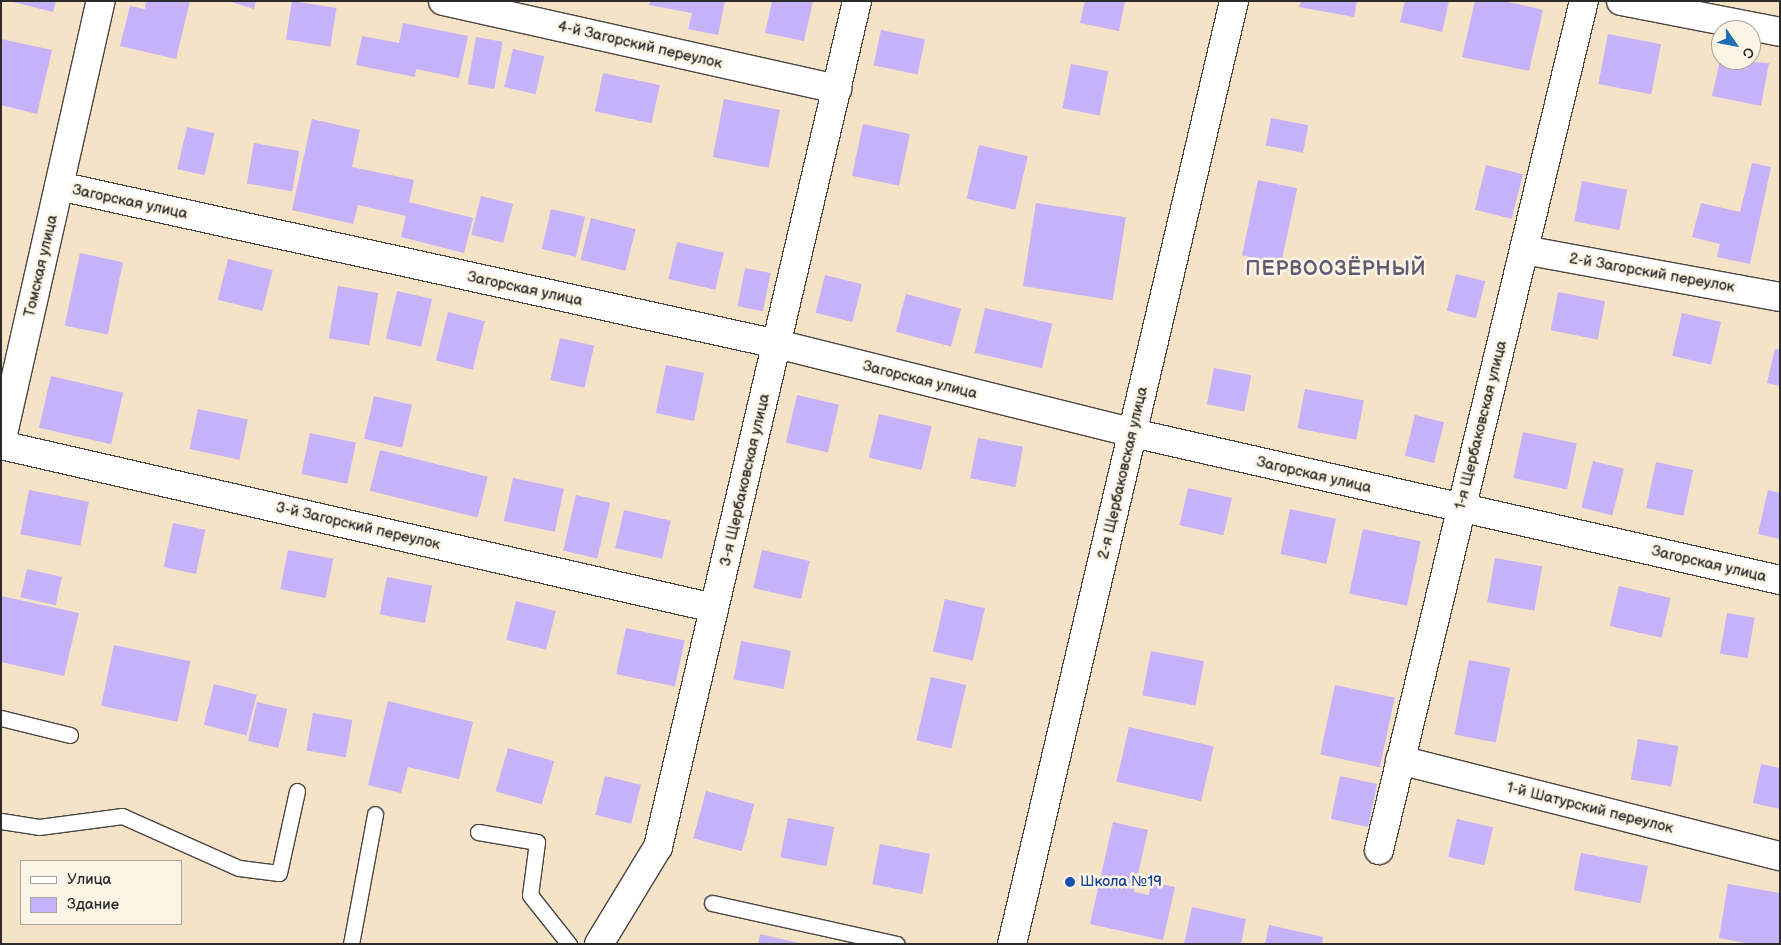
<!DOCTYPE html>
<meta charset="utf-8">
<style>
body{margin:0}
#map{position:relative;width:1781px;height:945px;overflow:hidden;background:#f5e2c7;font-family:"Balsamiq Sans",sans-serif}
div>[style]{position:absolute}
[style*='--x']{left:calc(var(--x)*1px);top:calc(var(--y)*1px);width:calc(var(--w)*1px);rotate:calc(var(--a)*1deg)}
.building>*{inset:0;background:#c6b2f8;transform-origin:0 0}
.roads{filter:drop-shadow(1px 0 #494642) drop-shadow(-1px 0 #494642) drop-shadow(0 1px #494642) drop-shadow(0 -1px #494642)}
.service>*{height:15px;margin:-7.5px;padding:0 7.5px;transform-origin:7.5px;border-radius:7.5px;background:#fff}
.minor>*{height:28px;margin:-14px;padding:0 14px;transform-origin:14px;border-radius:14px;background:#fff}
.tertiary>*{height:28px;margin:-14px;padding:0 14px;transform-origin:14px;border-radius:14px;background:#fff}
.dots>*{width:14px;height:14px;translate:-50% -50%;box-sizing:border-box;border:2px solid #fcf5e5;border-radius:50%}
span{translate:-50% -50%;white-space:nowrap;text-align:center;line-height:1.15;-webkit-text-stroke:5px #fcf5e5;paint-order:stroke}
.street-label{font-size:15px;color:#2b2b2b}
.transit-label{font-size:15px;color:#164399}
.left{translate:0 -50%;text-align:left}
.district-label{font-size:20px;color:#615a73;font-weight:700;letter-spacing:1px}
.frame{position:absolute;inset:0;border:2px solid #2b2b2b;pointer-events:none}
.legend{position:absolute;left:20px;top:860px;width:162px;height:65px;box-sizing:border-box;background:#fcf5e5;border:1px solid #a8a49b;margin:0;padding:6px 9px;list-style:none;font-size:15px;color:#2b2b2b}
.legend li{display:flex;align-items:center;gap:10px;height:25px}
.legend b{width:25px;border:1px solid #a8a49b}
.north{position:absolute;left:1711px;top:20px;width:50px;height:50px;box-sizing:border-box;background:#fcf5e5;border:1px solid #a8a49b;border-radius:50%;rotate:123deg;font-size:14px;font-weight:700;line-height:20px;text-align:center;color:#2b2b2b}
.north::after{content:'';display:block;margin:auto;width:18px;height:22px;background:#1f6fb2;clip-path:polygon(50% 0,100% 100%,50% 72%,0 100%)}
</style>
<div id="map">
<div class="building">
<div style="clip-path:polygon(9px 1px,56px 1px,53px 12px)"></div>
<div style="clip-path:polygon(146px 1px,190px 1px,176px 59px,120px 46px,130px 6px,145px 9px)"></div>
<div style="clip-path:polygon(228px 1px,256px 1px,254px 9px)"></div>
<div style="left:292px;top:1px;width:45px;height:39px;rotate:9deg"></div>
<div style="clip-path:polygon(650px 1px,725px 1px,718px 35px,688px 29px,692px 13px,649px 5px)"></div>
<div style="clip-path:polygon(772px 1px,813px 1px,804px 41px,765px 33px)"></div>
<div style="clip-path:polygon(1085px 1px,1125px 1px,1119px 31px,1080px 23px)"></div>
<div style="clip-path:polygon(1301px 1px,1357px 1px,1354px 17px,1299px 7px)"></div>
<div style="clip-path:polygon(1405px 1px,1449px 1px,1442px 32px,1400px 22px)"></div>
<div style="clip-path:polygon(1475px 1px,1504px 1px,1543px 10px,1529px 71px,1462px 57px)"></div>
<div style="clip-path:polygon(403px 23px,468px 36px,459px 78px,416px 69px,415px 77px,356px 65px,362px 36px,399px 43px)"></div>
<div style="left:881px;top:30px;width:45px;height:36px;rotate:12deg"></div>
<div style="left:1608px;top:34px;width:54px;height:51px;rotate:11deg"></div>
<div style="left:476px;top:37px;width:27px;height:48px;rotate:10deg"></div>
<div style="clip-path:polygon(1px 39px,52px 50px,37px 114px,1px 105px)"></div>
<div style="left:513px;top:49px;width:32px;height:39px;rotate:13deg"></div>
<div style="clip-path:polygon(1721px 56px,1721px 60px,1769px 63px,1761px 106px,1712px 96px)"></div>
<div style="left:1071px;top:64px;width:38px;height:45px;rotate:11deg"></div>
<div style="left:603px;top:73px;width:58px;height:39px;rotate:12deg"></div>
<div style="left:724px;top:99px;width:57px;height:59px;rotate:11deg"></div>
<div style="left:1271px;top:118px;width:38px;height:28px;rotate:11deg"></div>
<div style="clip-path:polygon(312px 119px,360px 130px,352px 167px,414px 180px,409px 202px,473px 218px,464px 253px,401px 237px,406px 216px,358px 205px,353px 224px,292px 210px)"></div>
<div style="left:863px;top:124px;width:48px;height:53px;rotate:12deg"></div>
<div style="left:187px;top:127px;width:28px;height:43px;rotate:13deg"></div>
<div style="left:254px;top:143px;width:46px;height:41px;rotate:10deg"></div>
<div style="left:979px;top:145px;width:50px;height:55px;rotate:13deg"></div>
<div style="clip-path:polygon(1752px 163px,1771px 167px,1750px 264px,1717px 257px,1720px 244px,1692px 237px,1701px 203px,1740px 212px)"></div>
<div style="left:1486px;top:165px;width:38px;height:46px;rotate:14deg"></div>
<div style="left:1258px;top:180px;width:40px;height:77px;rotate:12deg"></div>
<div style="left:1582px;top:181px;width:46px;height:41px;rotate:11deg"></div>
<div style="left:481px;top:196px;width:33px;height:40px;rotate:14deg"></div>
<div style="left:1036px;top:203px;width:91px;height:84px;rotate:9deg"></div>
<div style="left:551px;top:209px;width:35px;height:41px;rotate:13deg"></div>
<div style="left:591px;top:218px;width:46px;height:43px;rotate:14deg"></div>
<div style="left:677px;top:242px;width:48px;height:38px;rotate:13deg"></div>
<div style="left:80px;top:253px;width:44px;height:74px;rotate:12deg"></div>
<div style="left:228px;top:259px;width:46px;height:42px;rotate:14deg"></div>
<div style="left:745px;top:268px;width:26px;height:39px;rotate:11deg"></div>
<div style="left:1456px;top:274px;width:30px;height:38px;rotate:14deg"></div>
<div style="left:825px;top:275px;width:38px;height:39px;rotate:14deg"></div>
<div style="left:338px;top:286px;width:41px;height:53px;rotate:10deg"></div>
<div style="left:397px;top:291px;width:36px;height:49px;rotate:13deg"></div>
<div style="left:1558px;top:292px;width:48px;height:39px;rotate:11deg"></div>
<div style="left:906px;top:294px;width:57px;height:39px;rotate:15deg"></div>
<div style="left:985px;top:308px;width:69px;height:46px;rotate:13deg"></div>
<div style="left:448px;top:312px;width:38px;height:50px;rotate:14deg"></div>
<div style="left:1682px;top:313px;width:40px;height:44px;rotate:13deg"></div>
<div style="left:560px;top:338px;width:35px;height:43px;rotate:13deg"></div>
<div style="clip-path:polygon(1775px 349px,1780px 350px,1780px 386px,1767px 383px)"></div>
<div style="left:666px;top:365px;width:39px;height:49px;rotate:12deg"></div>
<div style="left:1214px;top:368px;width:38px;height:37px;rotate:11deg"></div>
<div style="left:51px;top:376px;width:74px;height:53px;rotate:13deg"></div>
<div style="left:1305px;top:389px;width:60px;height:40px;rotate:11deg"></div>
<div style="left:797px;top:395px;width:43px;height:49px;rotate:13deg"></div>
<div style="left:374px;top:396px;width:39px;height:44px;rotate:13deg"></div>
<div style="left:198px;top:409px;width:51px;height:41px;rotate:12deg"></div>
<div style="left:879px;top:414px;width:54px;height:45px;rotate:13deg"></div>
<div style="left:1415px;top:415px;width:30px;height:42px;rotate:14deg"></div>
<div style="left:1523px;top:432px;width:55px;height:47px;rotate:12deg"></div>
<div style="left:310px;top:433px;width:47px;height:42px;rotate:12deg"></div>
<div style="left:978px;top:438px;width:46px;height:41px;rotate:11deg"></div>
<div style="left:380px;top:450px;width:111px;height:42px;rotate:14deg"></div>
<div style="left:1593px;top:461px;width:32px;height:48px;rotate:14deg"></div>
<div style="left:1656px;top:462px;width:38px;height:47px;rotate:12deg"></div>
<div style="left:513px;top:478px;width:52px;height:44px;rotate:12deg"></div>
<div style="left:1188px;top:488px;width:45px;height:38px;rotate:13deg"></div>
<div style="left:29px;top:490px;width:61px;height:45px;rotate:11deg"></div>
<div style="clip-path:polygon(1768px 490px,1780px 493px,1780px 539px,1758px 534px)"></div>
<div style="left:576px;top:495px;width:35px;height:57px;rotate:13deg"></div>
<div style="left:1290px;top:509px;width:47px;height:46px;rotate:12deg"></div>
<div style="left:624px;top:510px;width:48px;height:39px;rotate:13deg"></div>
<div style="left:173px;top:523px;width:33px;height:45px;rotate:12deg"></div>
<div style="left:1363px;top:529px;width:59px;height:66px;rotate:12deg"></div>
<div style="left:288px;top:550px;width:46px;height:40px;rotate:11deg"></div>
<div style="left:762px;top:550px;width:49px;height:39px;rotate:13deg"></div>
<div style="left:1495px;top:558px;width:48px;height:45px;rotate:10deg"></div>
<div style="left:27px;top:569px;width:36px;height:29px;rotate:13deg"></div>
<div style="left:387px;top:577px;width:46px;height:38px;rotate:11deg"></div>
<div style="left:1619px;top:586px;width:53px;height:41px;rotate:13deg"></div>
<div style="clip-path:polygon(1px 596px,79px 613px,64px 676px,1px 662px)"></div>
<div style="left:945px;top:599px;width:41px;height:54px;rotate:13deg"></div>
<div style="left:516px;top:601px;width:41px;height:40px;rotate:14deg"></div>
<div style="left:1727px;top:613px;width:28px;height:41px;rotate:10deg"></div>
<div style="left:626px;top:628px;width:60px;height:47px;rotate:12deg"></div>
<div style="left:741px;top:641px;width:51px;height:39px;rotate:11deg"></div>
<div style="left:114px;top:645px;width:78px;height:62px;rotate:12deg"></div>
<div style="left:1151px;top:651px;width:54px;height:45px;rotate:11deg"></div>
<div style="left:1469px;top:660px;width:42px;height:76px;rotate:11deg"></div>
<div style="left:931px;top:677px;width:36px;height:65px;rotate:13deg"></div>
<div style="left:214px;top:684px;width:44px;height:42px;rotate:14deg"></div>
<div style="left:1335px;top:685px;width:61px;height:71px;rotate:12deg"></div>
<div style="clip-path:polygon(388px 701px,473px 722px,459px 779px,408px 767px,401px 793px,368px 785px)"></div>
<div style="left:257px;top:702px;width:31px;height:40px;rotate:13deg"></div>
<div style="left:313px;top:713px;width:40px;height:38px;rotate:10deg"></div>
<div style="left:1129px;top:727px;width:87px;height:56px;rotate:13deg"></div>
<div style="left:1638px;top:739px;width:41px;height:41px;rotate:10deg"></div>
<div style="left:508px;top:748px;width:48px;height:45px;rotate:16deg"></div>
<div style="clip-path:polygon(1761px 764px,1780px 768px,1780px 809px,1753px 803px)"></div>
<div style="left:605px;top:776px;width:37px;height:40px;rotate:14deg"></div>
<div style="left:1340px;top:776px;width:38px;height:44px;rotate:12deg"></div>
<div style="left:706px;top:791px;width:50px;height:49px;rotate:15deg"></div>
<div style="left:788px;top:818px;width:47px;height:40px;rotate:11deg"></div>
<div style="left:1457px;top:819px;width:37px;height:39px;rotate:13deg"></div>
<div style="clip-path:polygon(1113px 822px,1148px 830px,1134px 892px,1149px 895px,1151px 882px,1175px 887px,1163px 940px,1090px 924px)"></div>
<div style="left:880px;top:844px;width:51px;height:41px;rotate:11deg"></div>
<div style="left:1581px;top:853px;width:68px;height:38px;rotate:11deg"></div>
<div style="clip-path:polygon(1728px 884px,1780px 893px,1780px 944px,1751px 944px,1719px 938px)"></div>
<div style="clip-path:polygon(1192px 907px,1246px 919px,1241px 944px,1184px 944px)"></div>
<div style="clip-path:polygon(1269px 925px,1323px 937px,1322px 944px,1265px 944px)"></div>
<div style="clip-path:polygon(760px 934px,799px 943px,799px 944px,758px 944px)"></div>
</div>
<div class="roads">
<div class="service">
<div style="--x:1;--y:718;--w:71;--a:13.8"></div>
<div style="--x:1;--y:821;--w:38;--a:9"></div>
<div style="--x:39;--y:827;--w:84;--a:-7.5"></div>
<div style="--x:122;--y:816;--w:128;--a:24"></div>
<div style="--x:239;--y:868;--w:40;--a:7.1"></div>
<div style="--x:279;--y:873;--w:84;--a:-77.6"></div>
<div style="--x:478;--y:832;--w:60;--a:9.6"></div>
<div style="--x:537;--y:842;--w:53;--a:97.5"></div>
<div style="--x:530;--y:895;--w:63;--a:51.5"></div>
<div style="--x:712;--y:903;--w:189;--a:12.5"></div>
<div style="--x:351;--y:944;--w:132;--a:-79.5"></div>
</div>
<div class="minor">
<div style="--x:443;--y:1;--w:404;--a:12.6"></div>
<div style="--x:1621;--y:1;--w:162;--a:11"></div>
<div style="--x:59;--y:186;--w:735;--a:12.41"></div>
<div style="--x:777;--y:344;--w:367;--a:14"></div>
<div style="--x:1133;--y:433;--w:663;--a:12.8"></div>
<div style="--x:1524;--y:250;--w:260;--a:10.4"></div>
<div style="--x:1;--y:443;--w:453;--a:-77.3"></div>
<div style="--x:1;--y:445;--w:731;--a:12.88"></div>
<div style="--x:1400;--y:760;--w:392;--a:14.2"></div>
<div style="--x:1379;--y:850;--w:873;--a:-76.43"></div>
<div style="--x:599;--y:944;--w:114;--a:-58.7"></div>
<div style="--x:658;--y:847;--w:869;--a:-76.76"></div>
</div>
<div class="tertiary">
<div style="--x:1012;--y:944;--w:969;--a:-76.75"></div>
</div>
</div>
<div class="dots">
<div style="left:1070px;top:882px;background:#1a4fb4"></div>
</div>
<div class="street-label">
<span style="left:640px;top:45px;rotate:13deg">4-й Загорский переулок</span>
<span style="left:130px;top:202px;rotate:12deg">Загорская улица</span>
<span style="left:41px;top:266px;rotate:-77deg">Томская улица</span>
<span style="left:1652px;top:273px;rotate:10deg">2-й Загорский переулок</span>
<span style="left:525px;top:289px;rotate:12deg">Загорская улица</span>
<span style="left:920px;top:380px;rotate:14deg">Загорская улица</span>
<span style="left:1481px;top:425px;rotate:-76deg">1-я Щербаковская улица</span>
<span style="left:1123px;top:473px;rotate:-77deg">2-я Щербаковская улица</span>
<span style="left:1314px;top:475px;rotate:13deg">Загорская улица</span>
<span style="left:745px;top:480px;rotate:-77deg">3-я Щербаковская улица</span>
<span style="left:358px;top:526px;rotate:13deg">3-й Загорский переулок</span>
<span style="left:1709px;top:564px;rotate:13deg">Загорская улица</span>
<span style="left:1590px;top:808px;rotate:14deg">1-й Шатурский переулок</span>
</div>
<div class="transit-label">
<span class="left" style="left:1080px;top:882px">Школа №19</span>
</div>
<div class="district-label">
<span style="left:1336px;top:269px">ПЕРВООЗЁРНЫЙ</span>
</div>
<div class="frame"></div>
<ul class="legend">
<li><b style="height:6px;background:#fff"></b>Улица</li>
<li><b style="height:14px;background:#c6b2f8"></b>Здание</li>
</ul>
<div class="north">С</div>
</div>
